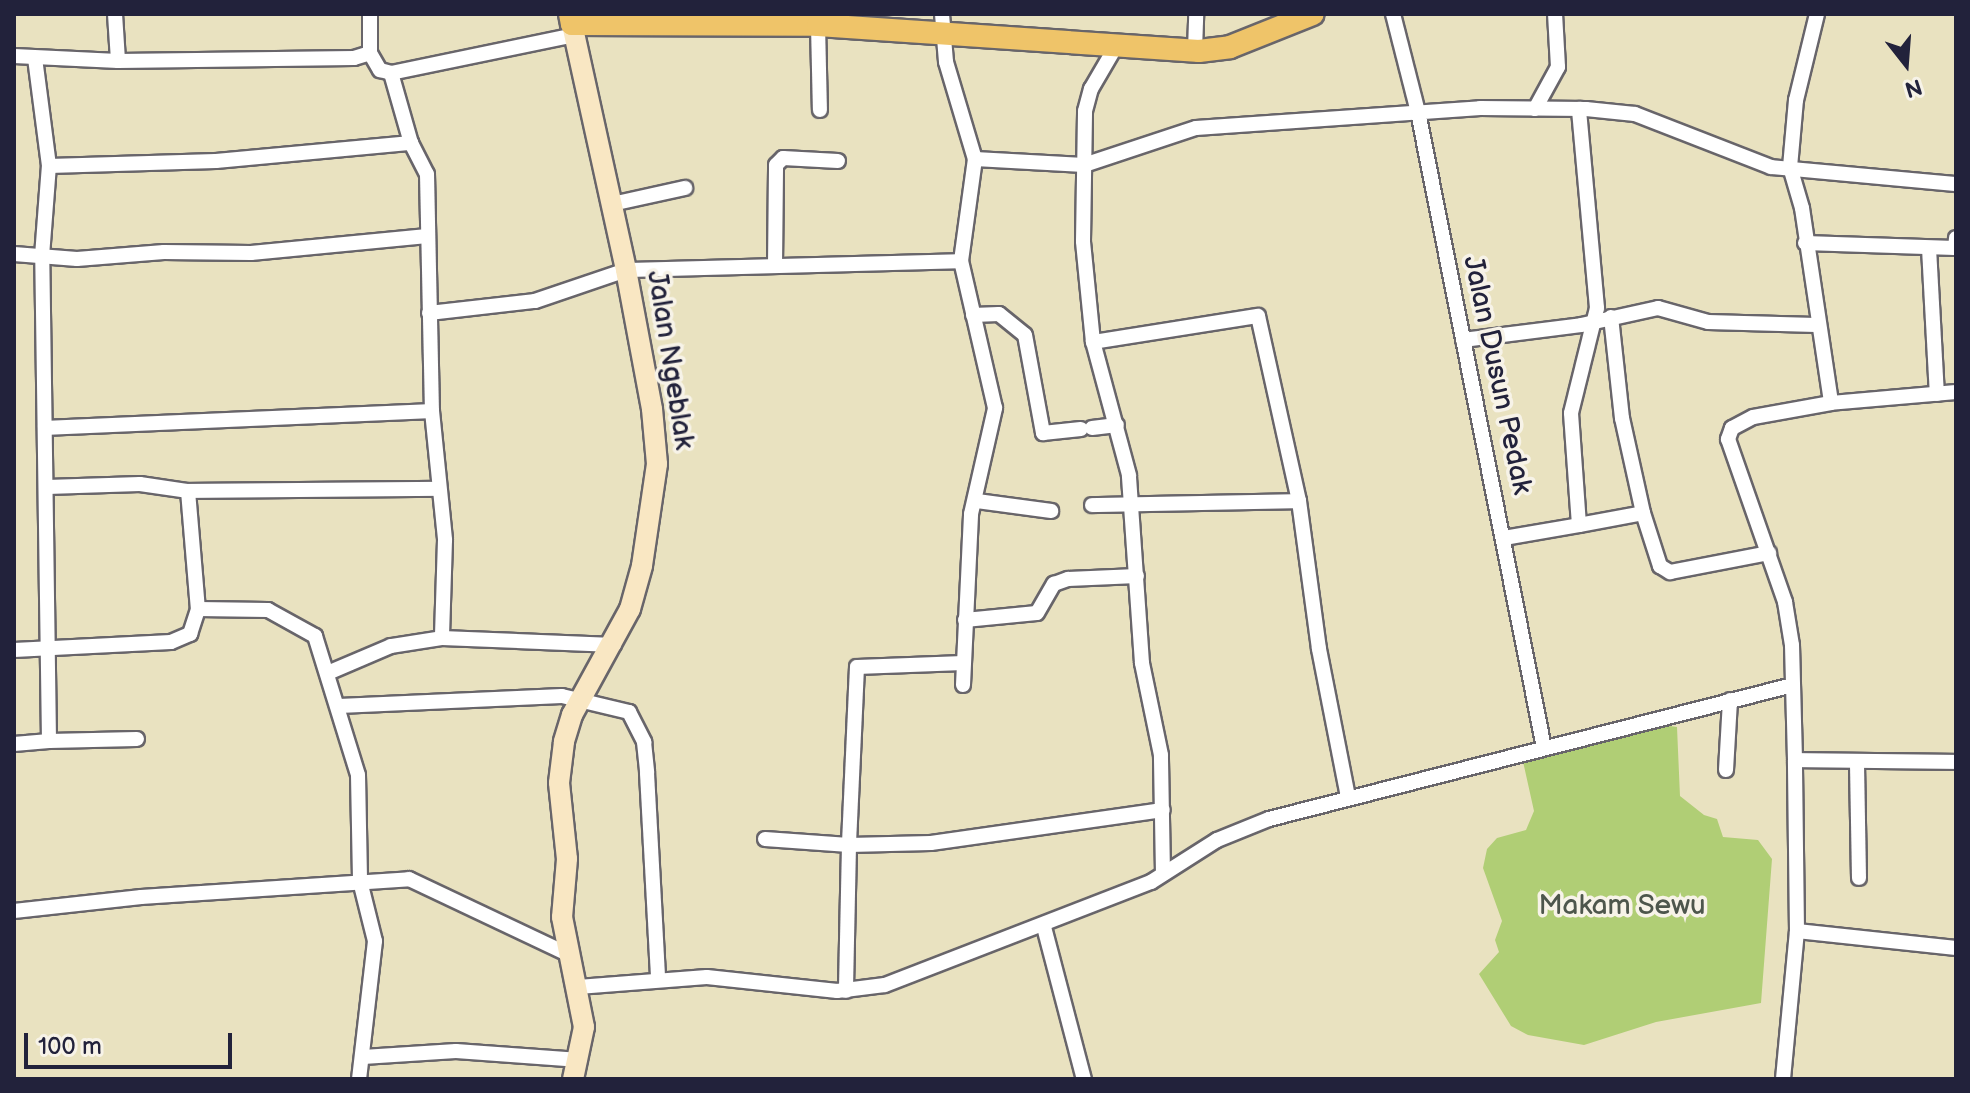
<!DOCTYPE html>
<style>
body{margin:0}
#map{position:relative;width:1970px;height:1093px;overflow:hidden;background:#e9e2c0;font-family:"Balsamiq Sans",sans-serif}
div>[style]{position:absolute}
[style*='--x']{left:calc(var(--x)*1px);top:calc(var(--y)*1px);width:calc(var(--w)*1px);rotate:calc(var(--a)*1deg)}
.green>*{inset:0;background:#b0ce75}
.roads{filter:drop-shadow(2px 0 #68656a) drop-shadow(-2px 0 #68656a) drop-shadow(0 2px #68656a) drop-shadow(0 -2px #68656a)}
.street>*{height:14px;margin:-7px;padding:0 7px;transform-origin:7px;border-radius:7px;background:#fff}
.secondary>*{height:20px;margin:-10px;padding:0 10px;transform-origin:10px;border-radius:10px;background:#f9e7c3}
.primary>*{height:22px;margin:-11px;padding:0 11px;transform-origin:11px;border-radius:11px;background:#efc469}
span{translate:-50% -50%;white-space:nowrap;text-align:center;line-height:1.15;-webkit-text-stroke:7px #f7f3e8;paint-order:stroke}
.street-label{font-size:28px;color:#22223b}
.park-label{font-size:28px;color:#4d564c}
.frame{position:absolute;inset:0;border:16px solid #22223b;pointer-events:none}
.north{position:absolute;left:1866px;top:24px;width:80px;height:80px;-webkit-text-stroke:6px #f7f3e8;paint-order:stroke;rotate:163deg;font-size:22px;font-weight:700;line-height:32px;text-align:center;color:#22223b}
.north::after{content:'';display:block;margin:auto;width:28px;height:36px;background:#22223b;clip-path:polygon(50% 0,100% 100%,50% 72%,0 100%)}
.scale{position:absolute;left:24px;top:1033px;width:208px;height:36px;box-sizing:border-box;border:4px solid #22223b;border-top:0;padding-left:10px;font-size:24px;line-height:28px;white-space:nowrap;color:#22223b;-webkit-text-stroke:6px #f7f3e8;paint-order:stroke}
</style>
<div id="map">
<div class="green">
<div style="clip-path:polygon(1655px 724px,1677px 727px,1680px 796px,1704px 815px,1717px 819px,1723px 837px,1758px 840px,1772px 859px,1761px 1003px,1656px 1022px,1584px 1045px,1528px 1035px,1511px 1026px,1479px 974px,1499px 952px,1495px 940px,1502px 921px,1483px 868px,1487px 849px,1497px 838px,1526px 830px,1534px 811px,1522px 757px)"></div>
</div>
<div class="roads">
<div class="street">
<div style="--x:115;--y:14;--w:47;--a:86.3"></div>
<div style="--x:942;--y:14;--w:48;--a:85.2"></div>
<div style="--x:946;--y:62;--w:101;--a:73.4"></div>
<div style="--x:1393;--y:14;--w:101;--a:75.7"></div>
<div style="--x:1418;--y:112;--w:648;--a:78.79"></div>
<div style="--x:1817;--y:14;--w:89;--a:103.7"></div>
<div style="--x:1796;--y:100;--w:67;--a:95.1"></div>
<div style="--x:1790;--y:167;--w:43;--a:73.7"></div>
<div style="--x:1802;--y:208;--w:197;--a:81.5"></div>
<div style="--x:818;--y:25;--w:85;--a:88.7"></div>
<div style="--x:1195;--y:50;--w:36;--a:-88"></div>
<div style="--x:370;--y:53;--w:20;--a:60"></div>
<div style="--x:380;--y:70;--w:11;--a:15"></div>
<div style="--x:391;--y:73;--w:187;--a:-11.7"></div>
<div style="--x:14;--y:56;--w:104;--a:2.8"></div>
<div style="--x:118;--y:61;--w:236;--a:-0.7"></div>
<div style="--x:354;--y:58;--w:17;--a:-17"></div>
<div style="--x:370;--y:53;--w:39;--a:-90"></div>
<div style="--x:35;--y:58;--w:109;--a:82.6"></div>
<div style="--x:391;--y:73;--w:73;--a:74.1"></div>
<div style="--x:411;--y:143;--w:35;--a:63"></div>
<div style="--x:427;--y:174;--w:237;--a:88.8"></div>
<div style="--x:432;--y:411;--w:130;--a:84.2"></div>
<div style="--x:445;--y:540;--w:98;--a:91.8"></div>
<div style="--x:442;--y:638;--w:172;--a:2.3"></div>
<div style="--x:1535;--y:109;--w:48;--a:-61.3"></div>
<div style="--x:1558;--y:67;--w:53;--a:-93.2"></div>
<div style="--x:612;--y:204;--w:75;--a:-12.4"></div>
<div style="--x:1805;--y:243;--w:150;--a:1.9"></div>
<div style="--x:1955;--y:248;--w:10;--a:-84"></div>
<div style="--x:1929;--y:248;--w:146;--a:86.9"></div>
<div style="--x:14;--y:254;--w:63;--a:4.5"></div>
<div style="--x:77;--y:259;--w:87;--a:-4.6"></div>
<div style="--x:164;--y:252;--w:87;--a:0.7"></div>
<div style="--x:251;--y:253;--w:177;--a:-5.5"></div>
<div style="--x:775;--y:265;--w:100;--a:-89.4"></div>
<div style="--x:776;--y:165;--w:10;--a:-45"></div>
<div style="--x:783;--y:158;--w:55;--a:3.1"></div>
<div style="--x:429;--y:313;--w:107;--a:-6.5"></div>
<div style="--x:535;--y:301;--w:96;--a:-18.8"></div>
<div style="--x:626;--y:270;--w:335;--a:-1.5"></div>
<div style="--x:973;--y:315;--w:26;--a:-2"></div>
<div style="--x:999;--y:314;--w:33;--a:39"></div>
<div style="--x:1025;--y:335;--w:100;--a:79.6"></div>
<div style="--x:1043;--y:433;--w:38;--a:-6"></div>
<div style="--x:1611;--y:317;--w:102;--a:83.8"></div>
<div style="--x:1622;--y:418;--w:97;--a:77.5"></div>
<div style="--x:1463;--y:340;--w:119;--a:-7.2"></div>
<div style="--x:1581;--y:325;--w:79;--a:-12.4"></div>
<div style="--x:1658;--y:308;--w:52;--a:15.6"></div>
<div style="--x:1708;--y:322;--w:108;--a:1.6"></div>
<div style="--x:1093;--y:342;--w:101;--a:-95.7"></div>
<div style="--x:1083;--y:241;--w:130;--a:-89.1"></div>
<div style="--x:1085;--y:111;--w:23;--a:-75"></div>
<div style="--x:1091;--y:89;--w:48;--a:-59.7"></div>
<div style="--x:1956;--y:392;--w:125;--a:175"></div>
<div style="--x:1831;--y:403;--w:79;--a:169.8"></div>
<div style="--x:1753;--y:417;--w:24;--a:152"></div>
<div style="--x:1732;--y:428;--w:12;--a:110"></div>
<div style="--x:1728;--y:439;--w:173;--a:70.7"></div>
<div style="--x:1785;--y:602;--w:44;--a:80.8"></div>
<div style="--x:1792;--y:645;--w:115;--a:88.5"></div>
<div style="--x:1795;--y:760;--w:161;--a:0.7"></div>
<div style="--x:45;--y:428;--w:387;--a:-2.5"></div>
<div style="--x:1092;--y:428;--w:25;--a:-7"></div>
<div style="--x:47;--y:487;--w:93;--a:-1.8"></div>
<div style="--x:140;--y:484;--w:49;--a:8.3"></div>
<div style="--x:188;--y:491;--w:118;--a:85.2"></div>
<div style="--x:188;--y:491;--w:251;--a:-0.5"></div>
<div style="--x:977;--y:501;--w:75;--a:7.7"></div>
<div style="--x:1092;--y:505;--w:207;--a:-1.1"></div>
<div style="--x:1579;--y:525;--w:65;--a:-10.6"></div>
<div style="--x:1643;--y:513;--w:56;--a:72.2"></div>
<div style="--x:1660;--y:566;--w:12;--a:31"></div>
<div style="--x:1670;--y:572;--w:101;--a:-10.9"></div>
<div style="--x:1504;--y:538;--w:76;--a:-9.8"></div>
<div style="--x:1579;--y:525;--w:112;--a:-94.1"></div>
<div style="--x:1571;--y:413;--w:108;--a:-76.1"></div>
<div style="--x:1597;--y:308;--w:200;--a:-95.2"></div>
<div style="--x:965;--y:620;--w:72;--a:-5.6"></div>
<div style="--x:1037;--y:613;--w:34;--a:-60"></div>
<div style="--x:1054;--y:584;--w:15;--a:-20"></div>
<div style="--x:1068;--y:579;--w:69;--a:-2.5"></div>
<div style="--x:14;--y:650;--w:157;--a:-2.9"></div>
<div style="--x:171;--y:642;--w:21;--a:-23"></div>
<div style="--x:190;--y:634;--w:26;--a:-72"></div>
<div style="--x:198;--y:609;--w:70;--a:0.8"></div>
<div style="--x:268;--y:610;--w:54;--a:29"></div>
<div style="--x:315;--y:636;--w:145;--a:72.8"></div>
<div style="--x:358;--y:775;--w:106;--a:88.9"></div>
<div style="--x:360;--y:881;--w:62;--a:76"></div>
<div style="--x:375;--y:941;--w:139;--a:96.6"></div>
<div style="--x:963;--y:663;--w:106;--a:177.8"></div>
<div style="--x:857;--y:667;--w:178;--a:92.6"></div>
<div style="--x:849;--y:845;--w:82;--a:-1.4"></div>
<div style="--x:931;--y:843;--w:234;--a:-8.1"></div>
<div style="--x:330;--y:672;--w:66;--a:-23.1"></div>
<div style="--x:391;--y:646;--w:52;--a:-8.9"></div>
<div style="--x:963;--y:685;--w:171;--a:-87.3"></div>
<div style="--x:971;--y:514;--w:109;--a:-77.2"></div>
<div style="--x:995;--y:408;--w:151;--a:-103"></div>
<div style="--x:961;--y:261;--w:103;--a:-82.2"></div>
<div style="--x:975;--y:159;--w:109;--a:3.2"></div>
<div style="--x:1084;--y:165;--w:118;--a:-18.3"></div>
<div style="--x:1196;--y:128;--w:285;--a:-4"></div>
<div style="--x:1480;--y:108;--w:106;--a:0.5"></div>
<div style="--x:1586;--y:109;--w:49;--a:5.8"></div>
<div style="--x:1635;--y:114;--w:146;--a:21.3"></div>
<div style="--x:1771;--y:167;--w:186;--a:5.3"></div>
<div style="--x:339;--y:706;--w:223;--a:-2.6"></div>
<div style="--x:562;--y:696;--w:69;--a:13.4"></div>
<div style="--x:629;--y:712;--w:34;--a:63"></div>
<div style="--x:644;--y:742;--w:31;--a:84"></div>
<div style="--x:647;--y:773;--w:204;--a:86.9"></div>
<div style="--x:49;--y:741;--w:88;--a:-1.3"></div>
<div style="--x:14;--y:744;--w:35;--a:-5"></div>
<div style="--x:49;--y:741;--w:485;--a:-90.8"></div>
<div style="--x:42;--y:256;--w:90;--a:-85.6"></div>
<div style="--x:49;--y:166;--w:167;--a:-1.7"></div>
<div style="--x:216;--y:161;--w:196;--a:-5.3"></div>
<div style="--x:1857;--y:764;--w:114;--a:89"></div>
<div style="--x:1726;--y:770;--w:70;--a:-86.7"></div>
<div style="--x:765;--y:839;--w:84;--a:4.1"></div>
<div style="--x:849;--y:845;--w:146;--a:91.2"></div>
<div style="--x:1163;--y:874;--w:119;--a:-91"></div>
<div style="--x:1161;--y:755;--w:94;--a:-101.7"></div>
<div style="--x:1142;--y:663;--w:188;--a:-94"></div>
<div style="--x:1129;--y:475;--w:138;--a:-105.1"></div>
<div style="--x:1093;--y:342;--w:167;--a:-9"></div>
<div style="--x:1258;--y:316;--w:189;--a:77.5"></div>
<div style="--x:1299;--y:501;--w:149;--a:82.3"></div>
<div style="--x:1319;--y:649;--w:151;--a:78.9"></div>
<div style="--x:14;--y:911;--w:128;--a:-6.3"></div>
<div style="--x:141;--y:897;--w:269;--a:-3.8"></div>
<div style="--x:409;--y:879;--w:176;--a:25.3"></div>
<div style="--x:1044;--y:927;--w:157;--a:75.3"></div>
<div style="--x:1797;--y:931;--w:160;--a:6.1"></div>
<div style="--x:578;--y:987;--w:129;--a:-4.4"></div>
<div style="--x:707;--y:977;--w:131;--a:6.1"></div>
<div style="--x:837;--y:991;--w:48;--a:-7.1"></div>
<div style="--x:885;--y:985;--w:285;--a:-21.2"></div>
<div style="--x:1151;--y:882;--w:78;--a:-32.5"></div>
<div style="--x:1217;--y:840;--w:56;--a:-22"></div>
<div style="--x:1269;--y:819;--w:537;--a:-14.35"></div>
<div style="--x:363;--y:1057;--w:93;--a:-3.7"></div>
<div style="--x:456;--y:1051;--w:124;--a:4.2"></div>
<div style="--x:1783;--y:1079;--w:149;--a:-84.6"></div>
<div style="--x:1797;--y:931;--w:171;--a:-90.7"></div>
</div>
<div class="secondary">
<div style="--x:572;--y:24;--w:252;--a:77.6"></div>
<div style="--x:626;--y:270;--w:141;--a:79.4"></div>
<div style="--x:652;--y:409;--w:55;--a:84.8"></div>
<div style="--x:657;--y:464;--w:103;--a:98.4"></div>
<div style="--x:642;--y:566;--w:45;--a:105.6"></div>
<div style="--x:630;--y:609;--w:121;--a:118.7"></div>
<div style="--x:572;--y:715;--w:28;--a:107"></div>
<div style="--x:564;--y:742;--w:41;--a:97"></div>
<div style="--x:559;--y:783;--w:76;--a:84"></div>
<div style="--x:567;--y:859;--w:58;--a:94.9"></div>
<div style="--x:562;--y:917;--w:112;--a:78.7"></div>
<div style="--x:584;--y:1027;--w:53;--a:101.9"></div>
</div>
<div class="primary">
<div style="--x:570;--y:14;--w:10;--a:79"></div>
<div style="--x:572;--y:24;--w:246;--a:0.2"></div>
<div style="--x:818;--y:25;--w:382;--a:3.9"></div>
<div style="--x:1199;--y:51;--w:31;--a:-7"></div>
<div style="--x:1230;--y:47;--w:89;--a:-21.7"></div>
</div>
</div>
<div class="street-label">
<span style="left:670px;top:360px;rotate:81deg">Jalan Ngeblak</span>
<span style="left:1497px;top:375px;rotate:78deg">Jalan Dusun Pedak</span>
</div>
<div class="park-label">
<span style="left:1622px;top:906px">Makam Sewu</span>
</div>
<div class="frame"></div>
<div class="north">N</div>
<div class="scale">100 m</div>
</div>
